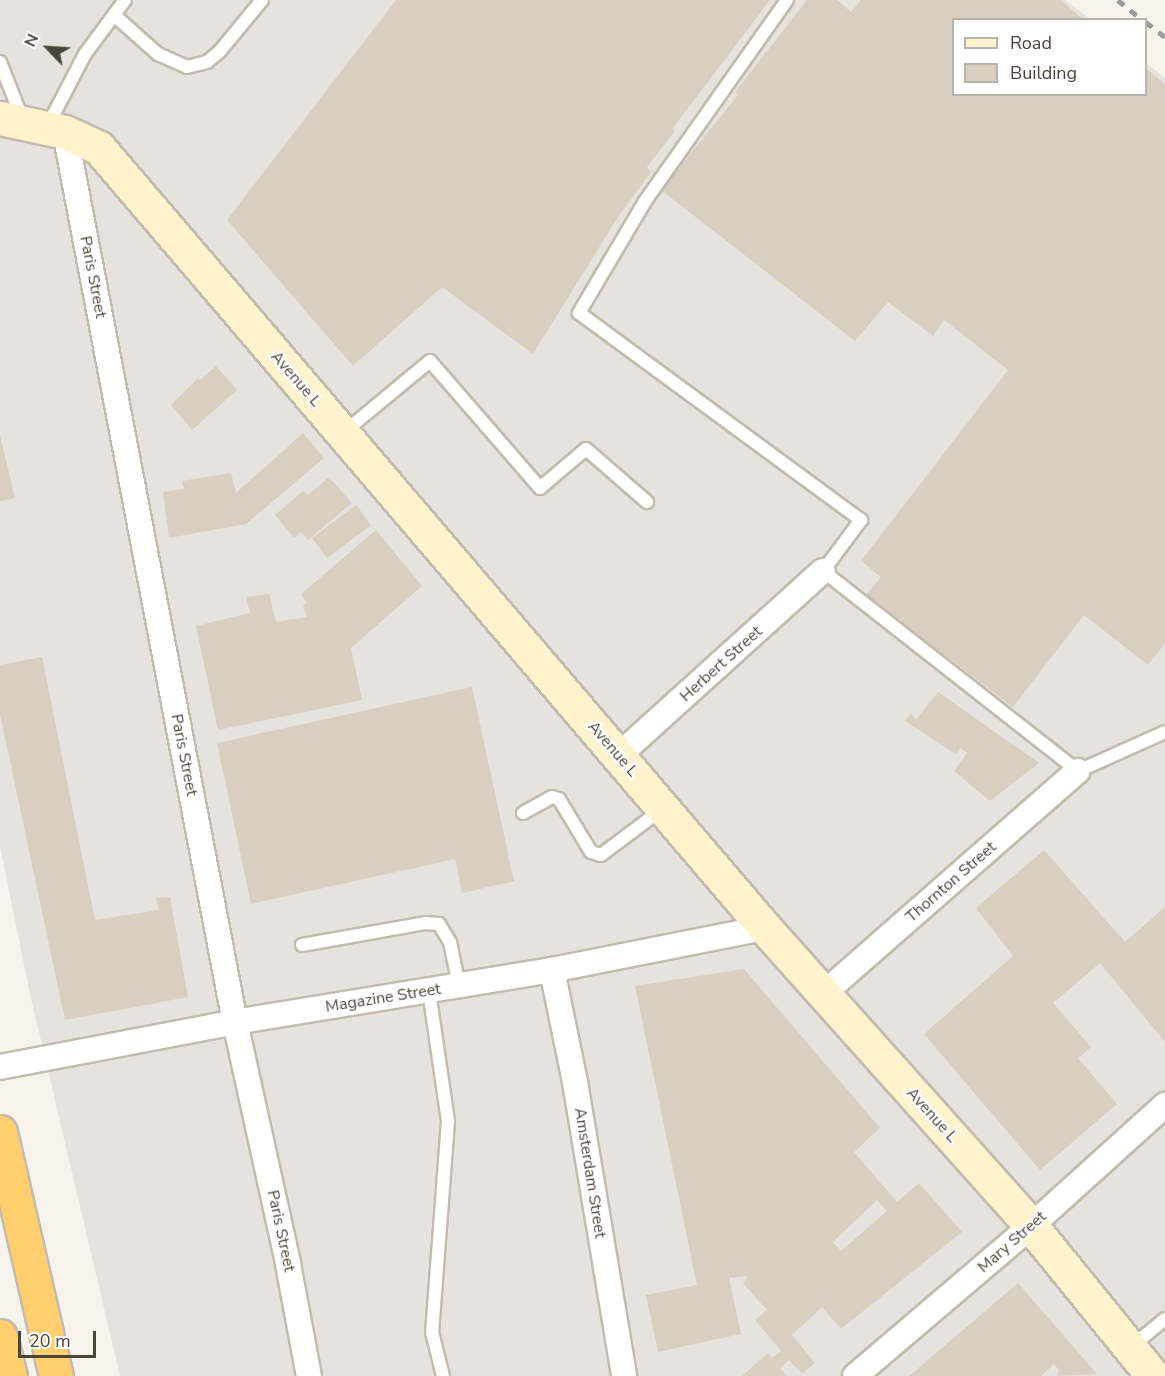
<!DOCTYPE html>
<style>
body{margin:0}
#map{position:relative;width:1165px;height:1376px;overflow:hidden;background:#f6f3ec;font-family:"Nunito Sans",sans-serif}
div>[style]{position:absolute}
[style*='--x']{left:calc(var(--x)*1px);top:calc(var(--y)*1px);width:calc(var(--w)*1px);rotate:calc(var(--a)*1deg)}
.industrial>*{inset:0;background:#e6e2dd}
.building>*{inset:0;background:#d8cfc1;transform-origin:0 0}
.roads{filter:drop-shadow(2px 0 #c2bbae) drop-shadow(-2px 0 #c2bbae) drop-shadow(0 2px #c2bbae) drop-shadow(0 -2px #c2bbae)}
.lane>*{height:12px;margin:-6px;padding:0 6px;transform-origin:6px;border-radius:6px;background:#fff}
.street>*{height:24px;margin:-12px;padding:0 12px;transform-origin:12px;border-radius:12px;background:#fff}
.secondary>*{height:33px;margin:-16.5px;padding:0 16.5px;transform-origin:16.5px;border-radius:16.5px;background:#fff3cd}
.highway>*{height:33px;margin:-16.5px;padding:0 16.5px;transform-origin:16.5px;border-radius:16.5px;background:#ffcf6e}
.rail>*{height:4.5px;margin-top:-2.25px;transform-origin:0;background:repeating-linear-gradient(90deg,#9a9a9a 0 8px,transparent 0 16px)}
span{translate:-50% -50%;white-space:nowrap;text-align:center;line-height:1.15;-webkit-text-stroke:4.5px #fff;paint-order:stroke}
.street-label{font-size:16px;color:#4b4439}
.legend{position:absolute;left:952px;top:18px;width:195px;height:78px;box-sizing:border-box;background:#fff;border:2px solid #b7b4b0;margin:0;padding:8px 10px;list-style:none;font-size:18px;color:#4b4439}
.legend li{display:flex;align-items:center;gap:12px;height:30px}
.legend b{width:30px;border:2px solid #b7b4b0}
.north{position:absolute;left:18px;top:18px;width:60px;height:60px;-webkit-text-stroke:4px #fff;paint-order:stroke;rotate:295deg;font-size:16px;font-weight:700;line-height:24px;text-align:center;color:#4b4439}
.north::after{content:'';display:block;margin:auto;width:21px;height:27px;background:#4b4439;clip-path:polygon(50% 0,100% 100%,50% 72%,0 100%)}
.scale{position:absolute;left:18px;top:1331px;width:78px;height:27px;box-sizing:border-box;border:3px solid #4b4439;border-top:0;padding-left:8px;font-size:18px;line-height:21px;white-space:nowrap;color:#4b4439;-webkit-text-stroke:4px #fff;paint-order:stroke}
</style>
<div id="map">
<div class="industrial">
<div style="clip-path:polygon(0 0,1065px 0,1090px 19px,954px 20px,954px 94px,1146px 94px,1146px 63px,1165px 78px,1165px 1376px,120px 1376px,30px 994px,0 846px)"></div>
</div>
<div class="building">
<div style="clip-path:polygon(396px 0,770px 0,672px 129px,675px 131px,647px 167px,651px 172px,618px 217px,533px 354px,442px 287px,353px 366px,227px 220px)"></div>
<div style="clip-path:polygon(807px 0,837px 0,851px 12px,861px 0,1060px 0,1084px 20px,954px 20px,954px 94px,1146px 94px,1146px 68px,1165px 84px,1165px 644px,1148px 665px,1084px 615px,1013px 707px,866px 595px,881px 577px,861px 561px,1008px 370px,944px 320px,933px 336px,888px 302px,855px 341px,661px 190px,738px 95px,735px 92px)"></div>
<div style="clip-path:polygon(216px 366px,237px 390px,192px 430px,171px 405px,198px 378px,200px 380px)"></div>
<div style="clip-path:polygon(303px 433px,324px 458px,246px 524px,169px 538px,163px 492px,184px 489px,182px 481px,231px 473px,236px 493px)"></div>
<div style="clip-path:polygon(0 435px,15px 498px,0 501px)"></div>
<div style="clip-path:polygon(329px 477px,352px 503px,308px 540px,301px 532px,294px 538px,275px 515px,303px 491px,308px 495px)"></div>
<div style="left:356px;top:505px;width:25px;height:55px;rotate:53deg"></div>
<div style="clip-path:polygon(376px 530px,422px 586px,351px 648px,362px 700px,218px 730px,196px 626px,250px 613px,246px 597px,269px 594px,276px 622px,307px 617px,303px 605px,307px 603px,301px 594px)"></div>
<div style="clip-path:polygon(42px 657px,95px 920px,159px 910px,156px 898px,170px 897px,188px 997px,65px 1020px,0 714px,0 665px)"></div>
<div style="clip-path:polygon(472px 687px,514px 881px,462px 893px,455px 859px,251px 904px,217px 743px)"></div>
<div style="clip-path:polygon(938px 692px,1039px 763px,990px 801px,954px 771px,967px 753px,960px 748px,956px 754px,905px 721px,911px 713px,916px 720px)"></div>
<div style="clip-path:polygon(1044px 850px,1125px 942px,1165px 907px,1165px 1042px,1100px 963px,1053px 1003px,1091px 1047px,1078px 1058px,1117px 1104px,1040px 1170px,924px 1034px,1013px 956px,976px 908px)"></div>
<div style="clip-path:polygon(evenodd,744px 969px,880px 1128px,854px 1152px,897px 1202px,919px 1183px,962px 1232px,841px 1329px,822px 1307px,792px 1335px,815px 1363px,802px 1374px,789px 1360px,780px 1368px,787px 1376px,742px 1376px,768px 1353px,772px 1358px,781px 1351px,755px 1320px,767px 1310px,743px 1283px,748px 1276px,729px 1278px,741px 1334px,658px 1352px,646px 1295px,697px 1285px,635px 986px,744px 969px,877px 1200px,887px 1211px,841px 1251px,833px 1242px,877px 1200px)"></div>
<div style="clip-path:polygon(1018px 1283px,1097px 1374px,1057px 1376px,1059px 1370px,1054px 1364px,1041px 1376px,909px 1376px)"></div>
</div>
<div class="roads">
<div class="lane">
<div style="--x:787;--y:0;--w:248;--a:125.2"></div>
<div style="--x:644;--y:203;--w:128;--a:120.6"></div>
<div style="--x:579;--y:313;--w:350;--a:36.3"></div>
<div style="--x:861;--y:520;--w:64;--a:126.7"></div>
<div style="--x:823;--y:571;--w:324;--a:38.1"></div>
<div style="--x:1078;--y:771;--w:95;--a:-24.1"></div>
<div style="--x:114;--y:15;--w:59;--a:41.6"></div>
<div style="--x:158;--y:54;--w:32;--a:24"></div>
<div style="--x:187;--y:67;--w:21;--a:-14"></div>
<div style="--x:207;--y:62;--w:17;--a:-40"></div>
<div style="--x:220;--y:51;--w:66;--a:-50.5"></div>
<div style="--x:0;--y:62;--w:60;--a:68.6"></div>
<div style="--x:47;--y:127;--w:82;--a:-62.5"></div>
<div style="--x:85;--y:54;--w:67;--a:-53.5"></div>
<div style="--x:343;--y:433;--w:113;--a:-39.6"></div>
<div style="--x:430;--y:361;--w:168;--a:49.1"></div>
<div style="--x:540;--y:488;--w:60;--a:-40.3"></div>
<div style="--x:586;--y:449;--w:81;--a:41"></div>
<div style="--x:523;--y:813;--w:33;--a:-29"></div>
<div style="--x:552;--y:797;--w:7;--a:16"></div>
<div style="--x:559;--y:799;--w:62;--a:58.9"></div>
<div style="--x:591;--y:852;--w:10;--a:17"></div>
<div style="--x:601;--y:855;--w:75;--a:-36.9"></div>
<div style="--x:302;--y:945;--w:125;--a:-10.1"></div>
<div style="--x:425;--y:923;--w:14;--a:4"></div>
<div style="--x:439;--y:924;--w:21;--a:59"></div>
<div style="--x:450;--y:942;--w:45;--a:78.4"></div>
<div style="--x:429;--y:991;--w:131;--a:81.7"></div>
<div style="--x:448;--y:1121;--w:212;--a:94.3"></div>
<div style="--x:432;--y:1332;--w:45;--a:76"></div>
<div style="--x:1131;--y:1347;--w:44;--a:-39.5"></div>
</div>
<div class="street">
<div style="--x:65;--y:132;--w:906;--a:79.19"></div>
<div style="--x:235;--y:1022;--w:248;--a:77.6"></div>
<div style="--x:288;--y:1264;--w:114;--a:79.4"></div>
<div style="--x:618;--y:756;--w:276;--a:-42.1"></div>
<div style="--x:552;--y:970;--w:114;--a:78.4"></div>
<div style="--x:575;--y:1082;--w:298;--a:80.5"></div>
<div style="--x:824;--y:993;--w:337;--a:-41.2"></div>
<div style="--x:0;--y:1067;--w:239;--a:-10.8"></div>
<div style="--x:235;--y:1022;--w:321;--a:-9.3"></div>
<div style="--x:552;--y:970;--w:217;--a:-11.2"></div>
<div style="--x:855;--y:1376;--w:231;--a:-40.4"></div>
<div style="--x:1031;--y:1226;--w:181;--a:-42.1"></div>
</div>
<div class="secondary">
<div style="--x:0;--y:118;--w:66;--a:12.2"></div>
<div style="--x:65;--y:132;--w:38;--a:25"></div>
<div style="--x:99;--y:148;--w:1026;--a:49.51"></div>
<div style="--x:765;--y:928;--w:399;--a:48.2"></div>
<div style="--x:1031;--y:1226;--w:193;--a:50.9"></div>
</div>
<div class="highway">
<div style="--x:0;--y:1132;--w:250;--a:77.1"></div>
<div style="--x:0;--y:1336;--w:41;--a:76"></div>
</div>
</div>
<div class="rail">
<div style="--x:1118;--y:0;--w:32;--a:39"></div>
<div style="--x:1146;--y:22;--w:24;--a:38"></div>
</div>
<div class="street-label">
<span style="left:93px;top:277px;rotate:79deg">Paris Street</span>
<span style="left:296px;top:379px;rotate:49deg">Avenue L</span>
<span style="left:721px;top:664px;rotate:-42deg">Herbert Street</span>
<span style="left:613px;top:749px;rotate:49deg">Avenue L</span>
<span style="left:184px;top:755px;rotate:79deg">Paris Street</span>
<span style="left:951px;top:882px;rotate:-41deg">Thornton Street</span>
<span style="left:383px;top:998px;rotate:-9deg">Magazine Street</span>
<span style="left:932px;top:1115px;rotate:48deg">Avenue L</span>
<span style="left:590px;top:1173px;rotate:81deg">Amsterdam Street</span>
<span style="left:281px;top:1231px;rotate:78deg">Paris Street</span>
<span style="left:1012px;top:1242px;rotate:-41deg">Mary Street</span>
</div>
<ul class="legend">
<li><b style="height:8px;background:#fff3cd"></b>Road</li>
<li><b style="height:16px;background:#d8cfc1"></b>Building</li>
</ul>
<div class="north">N</div>
<div class="scale">20 m</div>
</div>
